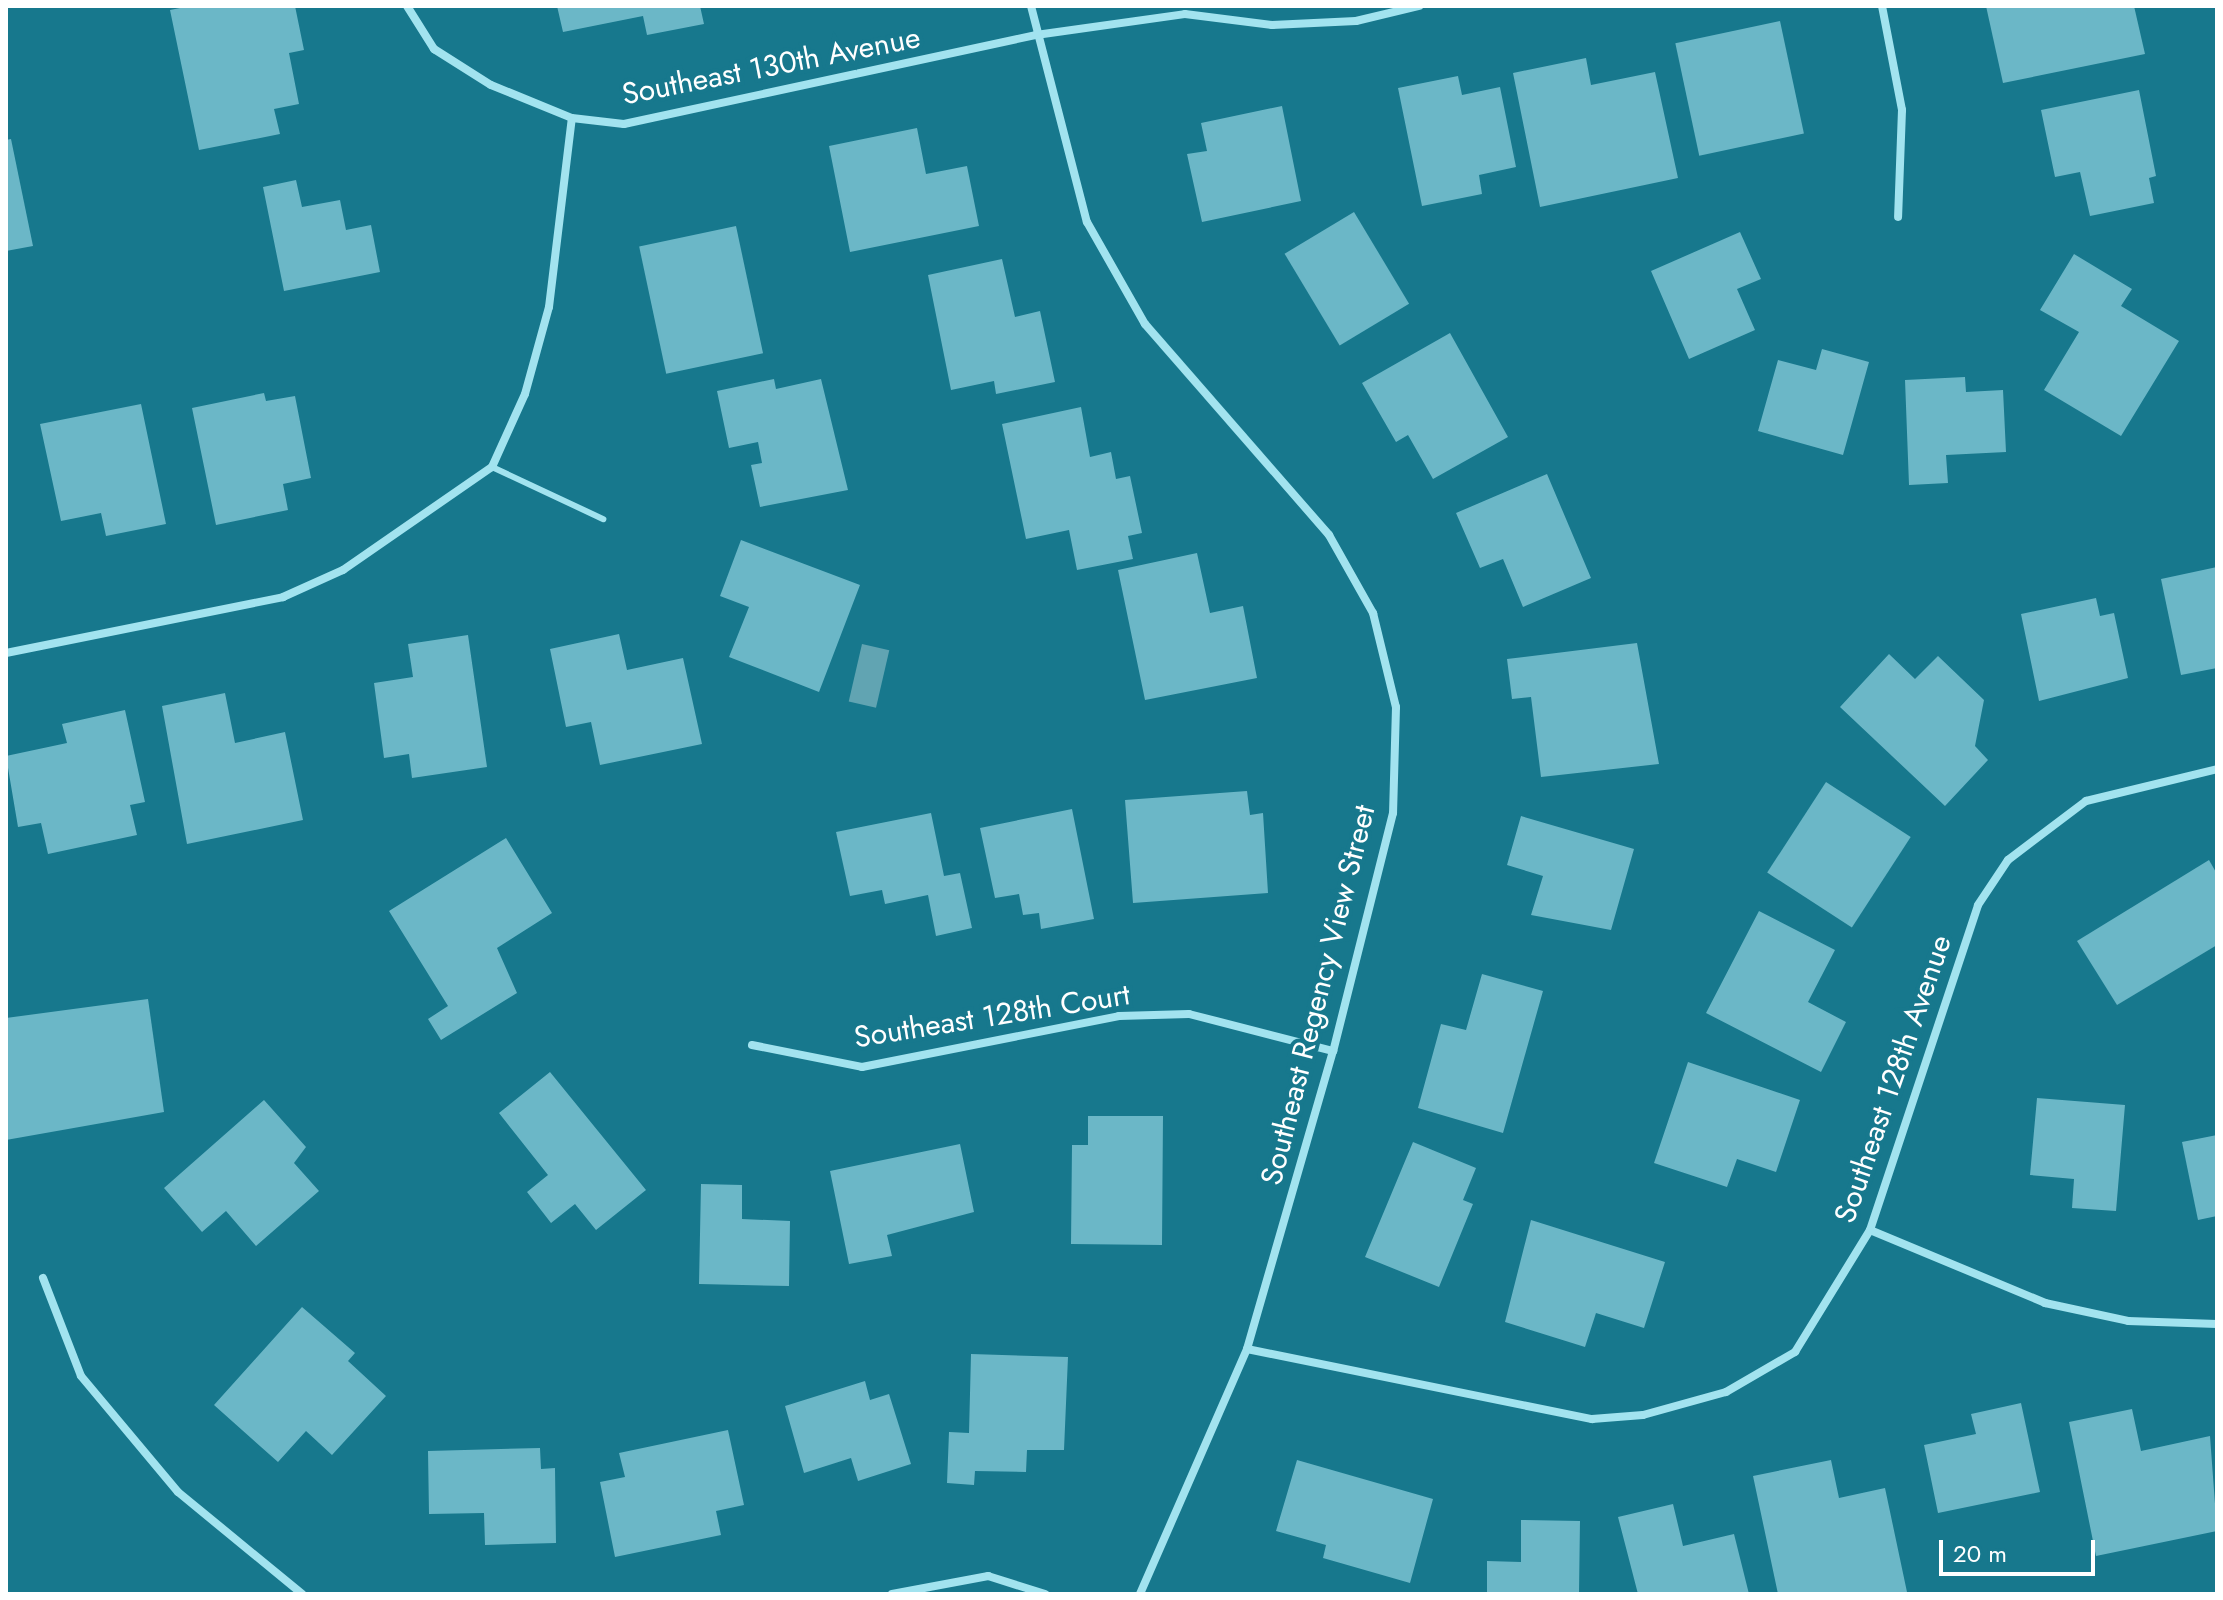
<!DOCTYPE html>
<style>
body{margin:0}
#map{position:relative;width:2223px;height:1600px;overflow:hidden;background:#17788d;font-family:Jost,sans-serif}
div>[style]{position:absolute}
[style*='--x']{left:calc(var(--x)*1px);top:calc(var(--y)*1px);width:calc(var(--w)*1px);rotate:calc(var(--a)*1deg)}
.water>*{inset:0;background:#61a4b2;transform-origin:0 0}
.building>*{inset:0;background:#6bb7c7;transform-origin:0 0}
.lane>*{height:6px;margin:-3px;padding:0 3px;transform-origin:3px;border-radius:3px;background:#a2e3ef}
.street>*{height:8px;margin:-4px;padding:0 4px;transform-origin:4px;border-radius:4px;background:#a2e3ef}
span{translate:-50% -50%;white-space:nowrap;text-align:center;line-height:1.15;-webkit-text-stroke:8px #17788d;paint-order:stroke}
.street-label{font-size:30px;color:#fff}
.frame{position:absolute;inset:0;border:8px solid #fff;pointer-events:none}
.scale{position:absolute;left:1939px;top:1540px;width:156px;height:36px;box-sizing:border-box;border:4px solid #fff;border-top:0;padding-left:10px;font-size:24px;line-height:28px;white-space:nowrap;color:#fff;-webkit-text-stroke:6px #17788d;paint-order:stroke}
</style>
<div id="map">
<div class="water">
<div style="left:862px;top:644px;width:28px;height:59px;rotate:13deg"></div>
</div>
<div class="building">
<div style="clip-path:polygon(190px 6px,295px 6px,304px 50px,289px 53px,299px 104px,274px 109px,280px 134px,199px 150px,170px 10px)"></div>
<div style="clip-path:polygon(557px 6px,700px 6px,704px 24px,647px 35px,643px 16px,563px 32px)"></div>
<div style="clip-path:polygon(1986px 6px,2134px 6px,2145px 54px,2003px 83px)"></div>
<div style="left:1780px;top:21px;width:115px;height:107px;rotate:78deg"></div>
<div style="clip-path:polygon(1586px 58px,1591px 85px,1655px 72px,1678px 178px,1540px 207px,1513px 73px)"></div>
<div style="clip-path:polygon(1458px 76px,1462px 95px,1500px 87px,1516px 167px,1479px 175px,1482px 194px,1422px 206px,1398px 88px)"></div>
<div style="clip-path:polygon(2139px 90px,2156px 176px,2149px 178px,2154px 203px,2090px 216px,2080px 172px,2055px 177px,2041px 110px)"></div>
<div style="clip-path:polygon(1282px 106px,1301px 201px,1202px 222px,1187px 154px,1207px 151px,1201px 123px)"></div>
<div style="clip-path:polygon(917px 128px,926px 174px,967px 166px,979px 226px,850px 252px,829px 146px)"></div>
<div style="clip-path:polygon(11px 139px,33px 246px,6px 251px,6px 140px)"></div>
<div style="clip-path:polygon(296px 180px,302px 207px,340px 200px,346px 230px,371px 225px,380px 272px,284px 291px,263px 187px)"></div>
<div style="left:1354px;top:212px;width:107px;height:81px;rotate:59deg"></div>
<div style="left:736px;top:226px;width:130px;height:99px;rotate:78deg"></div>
<div style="clip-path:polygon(1740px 232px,1761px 279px,1737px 289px,1755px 330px,1689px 359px,1651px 271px)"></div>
<div style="clip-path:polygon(2074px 254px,2132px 289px,2121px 306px,2179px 341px,2121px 436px,2044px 390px,2079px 332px,2040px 310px)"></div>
<div style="clip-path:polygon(1002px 259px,1015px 317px,1040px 311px,1055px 382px,996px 394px,994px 381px,951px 390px,928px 275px)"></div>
<div style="clip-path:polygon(1450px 333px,1508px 437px,1433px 479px,1408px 435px,1396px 442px,1362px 383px)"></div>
<div style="clip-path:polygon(1822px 349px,1869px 362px,1843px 455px,1758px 431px,1778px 360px,1816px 370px)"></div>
<div style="clip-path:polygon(1965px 377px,1966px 392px,2003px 390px,2006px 452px,1946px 455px,1948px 483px,1909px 485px,1905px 380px)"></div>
<div style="clip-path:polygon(774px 379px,776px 389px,821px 379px,848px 490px,760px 507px,751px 465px,762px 463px,758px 442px,729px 448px,717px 391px)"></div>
<div style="clip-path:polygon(264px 393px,266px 401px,295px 396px,311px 478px,283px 484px,288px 510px,216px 525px,192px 408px)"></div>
<div style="clip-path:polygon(141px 404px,166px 524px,106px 536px,101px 513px,61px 521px,40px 424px)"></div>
<div style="clip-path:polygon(1081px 407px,1090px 457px,1111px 452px,1116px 479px,1130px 476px,1142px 533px,1128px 536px,1133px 559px,1077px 570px,1069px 530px,1026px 539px,1002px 424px)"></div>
<div style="clip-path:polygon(1547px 474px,1591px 578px,1523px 607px,1503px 559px,1480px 568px,1456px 513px)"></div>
<div style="clip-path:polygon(741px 540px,860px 585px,819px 692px,729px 657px,749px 607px,720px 596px)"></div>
<div style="clip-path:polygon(1197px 553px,1210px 613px,1243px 606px,1257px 678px,1145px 700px,1118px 570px)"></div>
<div style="clip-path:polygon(2217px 567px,2217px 668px,2181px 675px,2161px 579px)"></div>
<div style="clip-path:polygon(2096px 598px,2100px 616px,2114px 613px,2128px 678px,2039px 701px,2021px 614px)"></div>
<div style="clip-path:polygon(619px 634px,627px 670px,683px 658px,702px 744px,600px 765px,591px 722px,566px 727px,550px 649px)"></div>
<div style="clip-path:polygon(468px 635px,487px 767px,412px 778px,409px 754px,384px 758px,374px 683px,413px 677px,408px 644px)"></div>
<div style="clip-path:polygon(1637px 643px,1659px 764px,1541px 777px,1531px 697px,1512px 699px,1507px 659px)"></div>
<div style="clip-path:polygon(1889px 654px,1915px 679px,1938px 656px,1984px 700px,1975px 746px,1988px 760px,1945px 806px,1840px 707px)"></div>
<div style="clip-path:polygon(225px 693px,235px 743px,285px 732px,303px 820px,187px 844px,162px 706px)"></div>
<div style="clip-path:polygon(125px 710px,145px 802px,130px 805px,137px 835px,48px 854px,41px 823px,18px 827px,6px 756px,67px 743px,62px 724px)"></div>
<div style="left:1826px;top:782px;width:101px;height:108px;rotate:33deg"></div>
<div style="clip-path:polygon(1247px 791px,1250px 815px,1263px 813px,1268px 893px,1133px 903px,1125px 800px)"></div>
<div style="clip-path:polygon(1072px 809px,1094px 919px,1041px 929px,1039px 913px,1023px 915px,1019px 894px,995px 898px,980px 828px)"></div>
<div style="clip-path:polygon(931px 813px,944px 876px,960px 873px,972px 928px,936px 936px,928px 895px,885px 904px,882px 890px,850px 896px,836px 832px)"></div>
<div style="clip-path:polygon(1521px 816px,1634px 849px,1611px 930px,1531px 915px,1543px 876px,1507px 865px)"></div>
<div style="clip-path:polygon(506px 838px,552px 913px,497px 948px,517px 993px,441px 1040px,428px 1019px,448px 1006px,389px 911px)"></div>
<div style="clip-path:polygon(2209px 860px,2217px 874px,2217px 945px,2117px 1005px,2077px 941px)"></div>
<div style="clip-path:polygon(1759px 911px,1835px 950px,1808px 1002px,1846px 1022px,1821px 1072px,1706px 1013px)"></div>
<div style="clip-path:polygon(1482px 974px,1543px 991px,1503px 1133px,1418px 1108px,1441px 1024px,1466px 1030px)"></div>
<div style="clip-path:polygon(148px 999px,164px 1112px,6px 1140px,6px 1018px)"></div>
<div style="clip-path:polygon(1688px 1062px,1800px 1100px,1776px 1172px,1737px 1159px,1727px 1187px,1654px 1163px)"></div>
<div style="clip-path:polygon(550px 1072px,646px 1190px,596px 1230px,575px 1204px,551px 1223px,527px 1192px,548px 1175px,499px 1113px)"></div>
<div style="clip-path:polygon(2037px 1098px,2125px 1105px,2116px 1211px,2072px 1208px,2074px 1179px,2030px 1175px)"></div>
<div style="clip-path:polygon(264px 1100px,306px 1147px,294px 1163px,319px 1191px,256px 1246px,226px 1211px,202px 1232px,164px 1188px)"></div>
<div style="clip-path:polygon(1088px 1116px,1163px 1116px,1162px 1245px,1071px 1244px,1072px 1145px,1088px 1145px)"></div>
<div style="clip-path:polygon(2217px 1135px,2217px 1216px,2198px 1220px,2182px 1142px)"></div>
<div style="clip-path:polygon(1413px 1142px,1476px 1168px,1463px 1200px,1473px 1204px,1439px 1287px,1365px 1257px)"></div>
<div style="clip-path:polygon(960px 1144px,974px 1212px,887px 1235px,892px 1256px,849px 1264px,830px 1171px)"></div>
<div style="clip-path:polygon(701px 1184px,742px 1185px,742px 1219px,790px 1221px,789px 1286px,699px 1284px)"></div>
<div style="clip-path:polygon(1531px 1220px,1665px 1262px,1644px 1328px,1596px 1313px,1585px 1347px,1505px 1322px)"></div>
<div style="clip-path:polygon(302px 1307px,355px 1353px,348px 1361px,386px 1396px,332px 1455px,306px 1431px,278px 1462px,214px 1405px)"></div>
<div style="clip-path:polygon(971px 1354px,1068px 1357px,1064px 1450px,1027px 1450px,1026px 1472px,975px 1471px,974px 1485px,947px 1483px,949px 1432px,969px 1433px)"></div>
<div style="clip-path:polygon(865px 1381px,870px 1400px,889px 1394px,911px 1464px,858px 1481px,851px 1458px,804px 1473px,785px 1406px)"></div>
<div style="clip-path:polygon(2021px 1403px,2040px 1492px,1938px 1513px,1924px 1445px,1976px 1434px,1971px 1414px)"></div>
<div style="clip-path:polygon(2132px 1409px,2141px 1451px,2210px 1436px,2217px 1531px,2096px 1556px,2069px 1422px)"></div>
<div style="clip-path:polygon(728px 1430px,744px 1505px,716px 1511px,721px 1535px,615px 1557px,600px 1482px,625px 1477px,619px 1453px)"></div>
<div style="clip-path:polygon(540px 1448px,541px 1469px,555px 1468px,556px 1543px,485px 1545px,484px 1513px,429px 1514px,428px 1451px)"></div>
<div style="clip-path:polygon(1297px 1460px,1433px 1499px,1410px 1583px,1323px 1558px,1326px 1545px,1276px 1531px)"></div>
<div style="clip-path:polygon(1831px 1460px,1839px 1498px,1885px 1488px,1907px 1592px,1778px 1594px,1753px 1476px)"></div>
<div style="clip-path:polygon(1673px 1504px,1683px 1546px,1734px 1534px,1749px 1594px,1638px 1594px,1618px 1517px)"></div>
<div style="clip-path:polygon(1521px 1520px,1580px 1521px,1579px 1594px,1487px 1594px,1487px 1561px,1521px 1562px)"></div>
</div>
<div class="lane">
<div style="--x:492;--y:467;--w:123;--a:25.1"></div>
</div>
<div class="street">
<div style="--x:407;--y:6;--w:51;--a:57.9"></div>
<div style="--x:434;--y:49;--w:67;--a:32.3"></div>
<div style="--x:491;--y:85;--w:87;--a:22.2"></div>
<div style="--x:572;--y:118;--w:52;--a:6.6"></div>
<div style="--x:624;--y:124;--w:422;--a:-12.2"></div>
<div style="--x:1036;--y:35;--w:150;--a:-8"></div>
<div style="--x:1185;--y:14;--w:88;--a:7.2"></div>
<div style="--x:1272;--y:25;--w:84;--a:-2.7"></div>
<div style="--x:1356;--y:21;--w:65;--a:-13.4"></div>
<div style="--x:1031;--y:6;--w:223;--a:75.5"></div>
<div style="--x:1087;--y:222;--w:117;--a:60.4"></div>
<div style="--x:1145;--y:324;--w:280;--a:48.9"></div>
<div style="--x:1329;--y:535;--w:90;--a:60.6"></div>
<div style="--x:1373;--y:613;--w:97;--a:76.3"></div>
<div style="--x:1396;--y:707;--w:106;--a:91.6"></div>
<div style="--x:1393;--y:813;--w:245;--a:104.1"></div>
<div style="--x:1333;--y:1051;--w:310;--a:106.1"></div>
<div style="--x:1247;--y:1349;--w:267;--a:113.6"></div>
<div style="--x:1882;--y:6;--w:106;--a:79.1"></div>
<div style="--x:1902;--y:110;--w:107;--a:92.1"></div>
<div style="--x:6;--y:653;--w:283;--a:-11.4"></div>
<div style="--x:283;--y:597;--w:66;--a:-24.2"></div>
<div style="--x:343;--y:570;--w:181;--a:-34.7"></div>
<div style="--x:492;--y:467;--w:80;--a:-65.7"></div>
<div style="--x:525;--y:394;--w:90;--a:-74.6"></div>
<div style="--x:549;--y:307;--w:190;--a:-83.1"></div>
<div style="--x:752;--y:1045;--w:112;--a:11.3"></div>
<div style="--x:862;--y:1067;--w:262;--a:-11.2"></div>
<div style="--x:1119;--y:1016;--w:70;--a:-1.6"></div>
<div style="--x:1189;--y:1014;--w:149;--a:14.4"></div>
<div style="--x:1870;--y:1230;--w:190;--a:22.6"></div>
<div style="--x:2045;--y:1303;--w:85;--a:12.2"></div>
<div style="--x:2128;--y:1321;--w:89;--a:1.9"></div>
<div style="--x:43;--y:1278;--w:105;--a:68.8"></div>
<div style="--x:81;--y:1376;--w:151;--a:50.1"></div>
<div style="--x:178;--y:1492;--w:161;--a:39.4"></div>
<div style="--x:1247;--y:1349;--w:352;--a:11.5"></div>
<div style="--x:1592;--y:1419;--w:51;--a:-4.5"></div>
<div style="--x:1643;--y:1415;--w:86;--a:-15.5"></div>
<div style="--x:1726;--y:1392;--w:80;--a:-30.1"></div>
<div style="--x:1795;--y:1352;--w:143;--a:-58.4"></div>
<div style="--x:1870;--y:1230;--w:342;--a:-71.6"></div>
<div style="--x:1978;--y:905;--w:54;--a:-56.3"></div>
<div style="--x:2008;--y:860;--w:98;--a:-37.1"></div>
<div style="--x:2086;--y:801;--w:135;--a:-13.7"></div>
<div style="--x:892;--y:1594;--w:98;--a:-10.6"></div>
<div style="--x:988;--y:1576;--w:60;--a:17.5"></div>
</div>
<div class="street-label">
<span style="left:771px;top:66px;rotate:-11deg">Southeast 130th Avenue</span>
<span style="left:1318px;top:995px;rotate:-76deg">Southeast Regency View Street</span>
<span style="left:992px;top:1016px;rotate:-9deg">Southeast 128th Court</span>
<span style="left:1893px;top:1079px;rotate:-71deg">Southeast 128th Avenue</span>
</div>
<div class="frame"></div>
<div class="scale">20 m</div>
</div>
